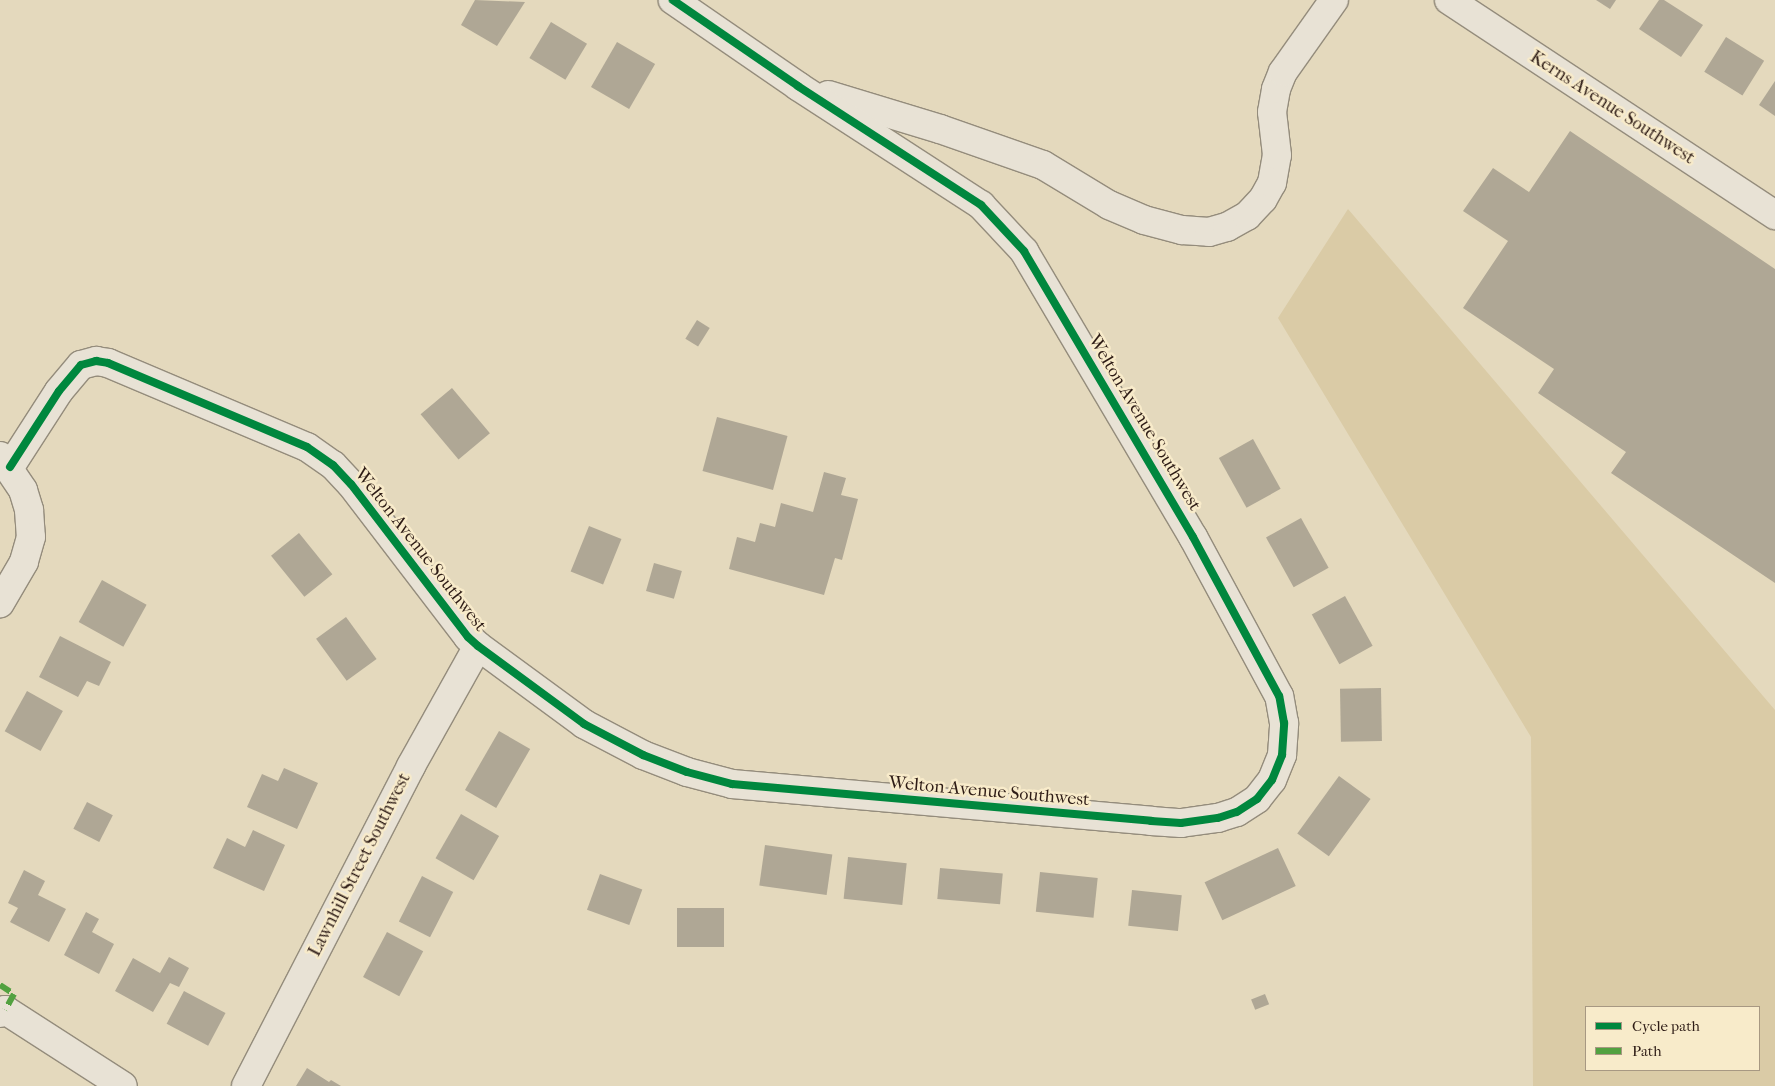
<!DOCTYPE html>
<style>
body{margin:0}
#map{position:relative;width:1775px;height:1086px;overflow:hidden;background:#e4d9bd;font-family:"IM FELL French Canon",serif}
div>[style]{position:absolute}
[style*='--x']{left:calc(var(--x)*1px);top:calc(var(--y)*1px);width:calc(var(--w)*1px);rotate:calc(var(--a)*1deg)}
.green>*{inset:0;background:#dacba6}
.building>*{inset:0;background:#afa795;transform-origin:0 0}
.roads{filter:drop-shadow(1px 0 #948c7c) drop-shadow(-1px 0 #948c7c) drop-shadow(0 1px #948c7c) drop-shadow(0 -1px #948c7c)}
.minor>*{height:28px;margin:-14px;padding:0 14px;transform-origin:14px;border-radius:14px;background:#e8e2d5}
.quiet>*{height:6px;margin-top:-3px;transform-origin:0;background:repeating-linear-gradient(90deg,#52a140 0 12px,transparent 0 18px)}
.cycleway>*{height:8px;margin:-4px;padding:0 4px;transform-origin:4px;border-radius:4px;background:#00873e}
span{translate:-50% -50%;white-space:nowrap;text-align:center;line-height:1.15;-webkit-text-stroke:5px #f8ebca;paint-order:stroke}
.street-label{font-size:18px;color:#2d1b15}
.legend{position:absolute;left:1585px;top:1006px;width:175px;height:65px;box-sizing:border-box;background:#f8ebca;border:1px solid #a79882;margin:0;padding:6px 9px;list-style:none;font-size:15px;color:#2d1b15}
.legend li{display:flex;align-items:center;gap:10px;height:25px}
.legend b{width:25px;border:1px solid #a79882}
</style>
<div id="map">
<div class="green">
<div style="clip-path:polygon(evenodd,1348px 209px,1775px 710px,1775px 1086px,1533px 1086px,1531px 737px,1278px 318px,1348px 209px,1586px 1007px,1759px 1007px,1759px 1070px,1586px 1070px,1586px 1007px)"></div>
</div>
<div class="building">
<div style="clip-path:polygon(475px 0,525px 2px,497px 46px,461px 25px)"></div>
<div style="clip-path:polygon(1596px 0,1616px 0,1610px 9px)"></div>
<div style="clip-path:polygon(1659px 0,1664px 0,1703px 25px,1681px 57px,1639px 29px)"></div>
<div style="left:551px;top:22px;width:42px;height:42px;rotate:31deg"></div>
<div style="left:1726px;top:37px;width:45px;height:41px;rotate:32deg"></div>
<div style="left:617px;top:42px;width:44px;height:52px;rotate:30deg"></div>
<div style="clip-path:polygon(1775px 81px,1775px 116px,1759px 105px)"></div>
<div style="clip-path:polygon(1570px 131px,1775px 269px,1775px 583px,1611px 473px,1626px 452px,1538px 393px,1554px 369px,1463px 308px,1508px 241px,1463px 211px,1493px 168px,1529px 192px)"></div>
<div style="left:697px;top:320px;width:15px;height:22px;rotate:32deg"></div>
<div style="left:452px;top:388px;width:59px;height:41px;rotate:50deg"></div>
<div style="left:717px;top:417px;width:73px;height:56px;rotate:15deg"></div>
<div style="left:1253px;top:439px;width:57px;height:39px;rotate:61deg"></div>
<div style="clip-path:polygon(824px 472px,846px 478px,841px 495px,858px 499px,842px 560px,835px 558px,824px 595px,729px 569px,737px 537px,755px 542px,760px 523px,775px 527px,781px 503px,813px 512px)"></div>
<div style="left:1301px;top:518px;width:57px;height:40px;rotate:61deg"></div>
<div style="left:589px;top:526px;width:35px;height:49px;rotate:22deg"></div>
<div style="left:299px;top:533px;width:53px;height:36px;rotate:51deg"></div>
<div style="left:654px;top:563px;width:29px;height:29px;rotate:16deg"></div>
<div style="left:102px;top:580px;width:51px;height:48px;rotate:29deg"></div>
<div style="left:1345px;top:596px;width:57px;height:38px;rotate:61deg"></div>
<div style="left:346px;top:617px;width:52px;height:37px;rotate:54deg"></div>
<div style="clip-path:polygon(60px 636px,111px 662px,99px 686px,87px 681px,78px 697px,39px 677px)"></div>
<div style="left:1381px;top:688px;width:53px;height:41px;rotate:89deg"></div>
<div style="left:27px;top:691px;width:41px;height:46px;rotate:29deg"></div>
<div style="left:499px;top:731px;width:36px;height:68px;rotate:30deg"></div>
<div style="clip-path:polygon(284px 768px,318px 783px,297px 829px,247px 807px,262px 774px,278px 781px)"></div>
<div style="left:1339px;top:776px;width:39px;height:71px;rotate:36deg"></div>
<div style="left:87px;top:802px;width:29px;height:30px;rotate:27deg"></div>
<div style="left:461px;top:814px;width:44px;height:51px;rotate:30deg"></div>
<div style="clip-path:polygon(253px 830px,285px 845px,264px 891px,213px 868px,227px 838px,245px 847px)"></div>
<div style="left:765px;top:845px;width:68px;height:41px;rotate:8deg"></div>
<div style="left:1278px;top:848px;width:42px;height:81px;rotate:65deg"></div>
<div style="left:848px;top:857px;width:59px;height:42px;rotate:6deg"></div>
<div style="left:940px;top:868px;width:63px;height:31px;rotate:5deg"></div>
<div style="clip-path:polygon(24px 870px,45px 881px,38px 895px,66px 909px,49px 942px,10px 922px,18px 908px,8px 903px)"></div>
<div style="left:1040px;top:872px;width:58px;height:40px;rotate:6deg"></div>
<div style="left:600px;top:874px;width:45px;height:38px;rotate:20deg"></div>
<div style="left:422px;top:876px;width:35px;height:51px;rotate:27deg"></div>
<div style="left:1132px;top:890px;width:50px;height:36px;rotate:6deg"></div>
<div style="left:677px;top:908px;width:47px;height:39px"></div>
<div style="clip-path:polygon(86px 912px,99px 919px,92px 932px,114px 944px,99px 974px,64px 955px)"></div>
<div style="left:387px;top:932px;width:41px;height:51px;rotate:28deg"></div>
<div style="clip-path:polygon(169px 957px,189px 968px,179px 987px,170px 983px,153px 1012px,115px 991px,133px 958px,160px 973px)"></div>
<div style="left:184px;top:991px;width:47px;height:37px;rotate:28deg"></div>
<div style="left:1265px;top:994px;width:11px;height:15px;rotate:68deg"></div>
<div style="clip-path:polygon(307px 1068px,329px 1082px,331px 1080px,341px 1086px,296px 1086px)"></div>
</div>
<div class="roads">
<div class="minor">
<div style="--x:1449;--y:0;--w:391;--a:33.4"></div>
<div style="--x:828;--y:95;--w:117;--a:16.9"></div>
<div style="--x:940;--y:129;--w:109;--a:19.3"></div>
<div style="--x:1043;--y:165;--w:77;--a:31.2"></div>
<div style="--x:1109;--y:205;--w:38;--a:23"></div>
<div style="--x:1144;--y:220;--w:39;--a:15"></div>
<div style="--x:1182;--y:230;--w:27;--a:4"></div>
<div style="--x:1209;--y:232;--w:19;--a:-16"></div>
<div style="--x:1227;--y:227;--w:23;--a:-29"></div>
<div style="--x:1247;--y:216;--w:23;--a:-47"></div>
<div style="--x:1263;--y:199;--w:18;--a:-61"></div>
<div style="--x:1272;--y:183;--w:28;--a:-80"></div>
<div style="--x:1277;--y:155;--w:43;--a:-96.6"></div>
<div style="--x:1272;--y:112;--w:23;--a:-80"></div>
<div style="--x:1276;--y:89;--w:18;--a:-68"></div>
<div style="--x:1283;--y:72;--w:88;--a:-54.7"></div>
<div style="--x:0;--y:456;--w:41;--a:55.9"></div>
<div style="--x:23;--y:490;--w:21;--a:73"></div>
<div style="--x:29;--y:510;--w:27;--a:86"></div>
<div style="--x:31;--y:537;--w:26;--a:106"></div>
<div style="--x:24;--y:562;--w:48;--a:120.3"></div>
<div style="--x:10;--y:467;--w:90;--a:-57.2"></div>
<div style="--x:59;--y:391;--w:34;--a:-50"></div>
<div style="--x:81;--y:365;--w:16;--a:-15"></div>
<div style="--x:96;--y:361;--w:12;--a:9"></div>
<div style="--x:108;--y:363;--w:216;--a:22.9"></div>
<div style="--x:307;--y:447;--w:32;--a:35"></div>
<div style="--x:333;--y:465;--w:26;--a:47"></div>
<div style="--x:351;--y:484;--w:193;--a:52.6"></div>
<div style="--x:468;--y:637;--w:13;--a:42"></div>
<div style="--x:478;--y:646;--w:132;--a:36.3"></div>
<div style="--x:584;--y:724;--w:67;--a:27.7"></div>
<div style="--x:643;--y:755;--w:47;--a:21.1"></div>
<div style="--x:687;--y:772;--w:47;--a:14.9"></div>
<div style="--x:732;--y:784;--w:421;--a:5"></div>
<div style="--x:1151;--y:821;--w:30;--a:4"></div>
<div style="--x:1181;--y:823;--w:37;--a:-8"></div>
<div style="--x:1218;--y:818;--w:20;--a:-18"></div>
<div style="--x:1237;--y:812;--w:24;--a:-33"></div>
<div style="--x:1257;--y:799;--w:24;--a:-52"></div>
<div style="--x:1272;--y:780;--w:27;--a:-68"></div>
<div style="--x:1282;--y:755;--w:32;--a:-86"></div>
<div style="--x:1284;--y:723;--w:27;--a:-100"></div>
<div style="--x:1279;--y:696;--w:181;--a:-118.4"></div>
<div style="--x:1193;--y:537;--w:332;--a:-120.6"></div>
<div style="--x:1024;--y:251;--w:63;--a:-133.1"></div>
<div style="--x:981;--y:205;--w:218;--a:-147"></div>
<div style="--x:798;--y:86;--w:152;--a:-145.5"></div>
<div style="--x:0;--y:1013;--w:6;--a:-31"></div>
<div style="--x:5;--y:1010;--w:140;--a:32.8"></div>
<div style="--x:246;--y:1086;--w:360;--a:-62.7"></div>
<div style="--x:411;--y:766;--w:137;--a:-60.8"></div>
</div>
</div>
<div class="quiet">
<div style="--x:0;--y:985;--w:17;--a:33"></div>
<div style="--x:14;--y:994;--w:18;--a:119"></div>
</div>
<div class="cycleway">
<div style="--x:10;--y:467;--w:90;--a:-57.2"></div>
<div style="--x:59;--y:391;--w:34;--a:-50"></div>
<div style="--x:81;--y:365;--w:16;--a:-15"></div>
<div style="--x:96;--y:361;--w:12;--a:9"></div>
<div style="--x:108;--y:363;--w:216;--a:22.9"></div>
<div style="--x:307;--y:447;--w:32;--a:35"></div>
<div style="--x:333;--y:465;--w:26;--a:47"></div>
<div style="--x:351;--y:484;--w:193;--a:52.6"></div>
<div style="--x:468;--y:637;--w:13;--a:42"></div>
<div style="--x:478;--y:646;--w:132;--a:36.3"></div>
<div style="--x:584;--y:724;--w:67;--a:27.7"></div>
<div style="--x:643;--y:755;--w:47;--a:21.1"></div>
<div style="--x:687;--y:772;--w:47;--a:14.9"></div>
<div style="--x:732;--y:784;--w:421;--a:5"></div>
<div style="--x:1151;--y:821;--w:30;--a:4"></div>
<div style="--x:1181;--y:823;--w:37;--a:-8"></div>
<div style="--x:1218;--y:818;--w:20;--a:-18"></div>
<div style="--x:1237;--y:812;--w:24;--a:-33"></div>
<div style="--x:1257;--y:799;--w:24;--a:-52"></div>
<div style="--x:1272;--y:780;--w:27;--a:-68"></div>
<div style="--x:1282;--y:755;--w:32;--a:-86"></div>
<div style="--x:1284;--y:723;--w:27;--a:-100"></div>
<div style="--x:1279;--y:696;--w:181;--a:-118.4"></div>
<div style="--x:1193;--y:537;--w:332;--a:-120.6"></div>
<div style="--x:1024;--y:251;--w:63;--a:-133.1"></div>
<div style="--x:981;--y:205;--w:218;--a:-147"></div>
<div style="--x:798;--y:86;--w:152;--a:-145.5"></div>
</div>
<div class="street-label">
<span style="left:1612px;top:108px;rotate:33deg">Kerns Avenue Southwest</span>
<span style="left:1144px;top:423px;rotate:59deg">Welton Avenue Southwest</span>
<span style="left:420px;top:550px;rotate:52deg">Welton Avenue Southwest</span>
<span style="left:989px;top:792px;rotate:5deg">Welton Avenue Southwest</span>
<span style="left:360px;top:865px;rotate:-63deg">Lawnhill Street Southwest</span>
</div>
<ul class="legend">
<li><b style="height:6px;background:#00873e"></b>Cycle path</li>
<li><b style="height:6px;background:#52a140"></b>Path</li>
</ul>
</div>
